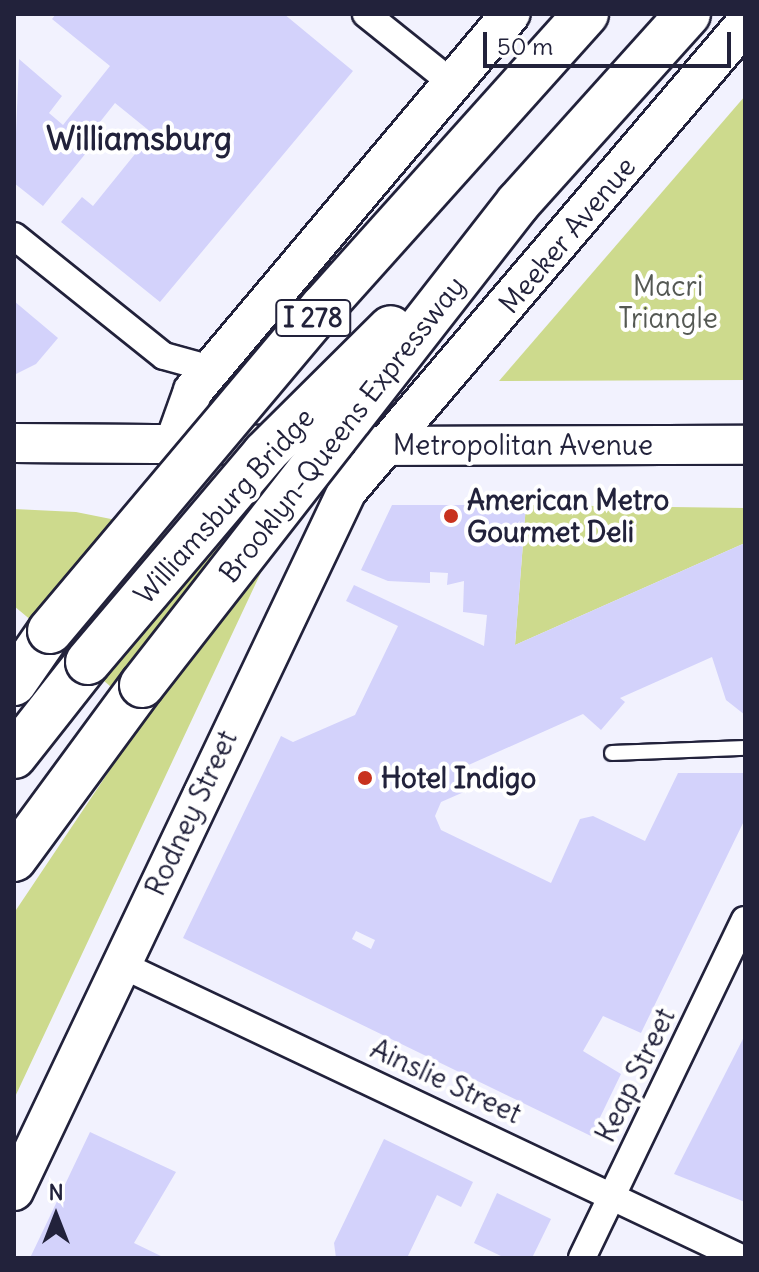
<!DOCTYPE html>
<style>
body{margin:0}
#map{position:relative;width:759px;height:1272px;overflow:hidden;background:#f2f2fe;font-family:Delius,sans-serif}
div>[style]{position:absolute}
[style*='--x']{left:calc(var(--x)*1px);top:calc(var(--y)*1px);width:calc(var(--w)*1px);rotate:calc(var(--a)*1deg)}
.green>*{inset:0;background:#cdda8d}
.building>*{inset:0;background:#d3d2fb}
.roads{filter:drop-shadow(2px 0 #22223b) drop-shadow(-2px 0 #22223b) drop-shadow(0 2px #22223b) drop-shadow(0 -2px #22223b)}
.lane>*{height:14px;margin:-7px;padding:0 7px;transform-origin:7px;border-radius:7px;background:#fff}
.street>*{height:26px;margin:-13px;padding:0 13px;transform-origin:13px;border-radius:13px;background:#fff}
.secondary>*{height:38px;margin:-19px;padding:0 19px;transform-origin:19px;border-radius:19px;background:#fff}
.highway>*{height:44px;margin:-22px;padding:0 22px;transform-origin:22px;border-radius:22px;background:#fff}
.bridges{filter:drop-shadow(2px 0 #22223b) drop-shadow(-2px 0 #22223b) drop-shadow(0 2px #22223b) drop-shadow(0 -2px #22223b)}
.highway-bridge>*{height:44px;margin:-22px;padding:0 22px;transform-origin:22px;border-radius:22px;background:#fff}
.dots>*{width:22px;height:22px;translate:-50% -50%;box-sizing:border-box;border:4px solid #fff;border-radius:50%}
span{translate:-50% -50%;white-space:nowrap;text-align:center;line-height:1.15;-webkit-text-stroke:8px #fff;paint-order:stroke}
.shield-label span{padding:2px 6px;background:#fff;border:2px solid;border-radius:6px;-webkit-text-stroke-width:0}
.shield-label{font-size:26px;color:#22223b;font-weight:700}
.street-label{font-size:28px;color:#22223b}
.park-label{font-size:28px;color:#555954}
.poi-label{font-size:28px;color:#22223b;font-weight:700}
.left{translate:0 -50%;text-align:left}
.quarter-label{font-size:32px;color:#22223b;font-weight:700}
.frame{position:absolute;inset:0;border:16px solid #22223b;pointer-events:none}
.north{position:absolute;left:16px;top:1176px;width:80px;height:80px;-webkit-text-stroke:6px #fff;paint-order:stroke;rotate:0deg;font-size:22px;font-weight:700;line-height:32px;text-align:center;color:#22223b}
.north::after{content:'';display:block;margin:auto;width:28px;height:36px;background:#22223b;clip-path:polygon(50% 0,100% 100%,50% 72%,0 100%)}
.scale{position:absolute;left:483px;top:32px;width:248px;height:36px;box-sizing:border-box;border:4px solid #22223b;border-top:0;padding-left:10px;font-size:24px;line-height:28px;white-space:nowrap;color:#22223b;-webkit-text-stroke:6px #fff;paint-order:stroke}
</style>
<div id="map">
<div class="green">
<div style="clip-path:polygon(745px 96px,745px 380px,499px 381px)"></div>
<div style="clip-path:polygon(526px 505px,745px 508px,745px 543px,515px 645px)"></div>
<div style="clip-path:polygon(14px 509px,76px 512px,271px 551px,14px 1099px,14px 913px,146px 716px,14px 606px)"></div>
</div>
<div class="building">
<div style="clip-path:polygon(56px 14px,284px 14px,353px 71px,160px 302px,61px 222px,82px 197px,93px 206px,152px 133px,115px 103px,92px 132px,99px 137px,43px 206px,14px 183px,19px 59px,62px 96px,49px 113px,63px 125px,110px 66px,52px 19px)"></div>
<div style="clip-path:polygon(14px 301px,58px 338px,36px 364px,14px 375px)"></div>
<div style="clip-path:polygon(evenodd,392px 505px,526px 505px,515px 645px,745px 543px,745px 715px,726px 700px,712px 657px,620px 698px,625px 702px,601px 730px,583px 714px,464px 767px,473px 788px,441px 802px,435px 816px,441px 830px,551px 883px,580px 819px,593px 816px,645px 841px,678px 773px,745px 773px,745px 819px,641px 1033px,603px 1016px,583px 1051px,621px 1074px,591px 1136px,183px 938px,281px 736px,293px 742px,355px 715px,398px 626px,346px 601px,354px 585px,484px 646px,487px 615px,463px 612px,464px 581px,447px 585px,448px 573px,430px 572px,430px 583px,388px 581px,361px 570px,392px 505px,356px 931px,375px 940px,371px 949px,352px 939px,356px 931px)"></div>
<div style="clip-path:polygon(745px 1035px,745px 1202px,674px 1174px)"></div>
<div style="clip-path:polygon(90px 1132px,176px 1172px,134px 1243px,165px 1258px,30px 1258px)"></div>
<div style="clip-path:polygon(384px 1139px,473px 1182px,461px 1207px,437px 1195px,407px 1258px,336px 1258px,334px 1243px)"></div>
<div style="clip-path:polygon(497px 1193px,551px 1219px,532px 1258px,505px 1258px,474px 1243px)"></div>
</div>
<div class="roads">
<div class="lane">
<div style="--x:612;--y:753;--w:133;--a:-2.2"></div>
</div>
<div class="street">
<div style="--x:366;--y:14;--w:109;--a:38.7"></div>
<div style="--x:14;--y:236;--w:192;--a:38.7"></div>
<div style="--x:164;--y:356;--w:49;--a:15.5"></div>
<div style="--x:122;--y:965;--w:685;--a:25.33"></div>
<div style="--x:582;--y:1258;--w:375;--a:-64.3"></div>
</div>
<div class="secondary">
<div style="--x:14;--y:443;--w:281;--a:0.4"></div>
<div style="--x:174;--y:444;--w:56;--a:-70.3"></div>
<div style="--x:193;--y:391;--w:493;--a:-49.9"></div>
<div style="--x:373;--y:446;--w:372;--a:-0.2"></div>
<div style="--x:14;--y:1191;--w:775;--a:-64.56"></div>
<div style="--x:347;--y:491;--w:614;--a:-49.56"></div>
</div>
<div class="highway">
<div style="--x:14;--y:683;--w:63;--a:-55.3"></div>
<div style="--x:14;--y:756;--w:120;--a:-51.8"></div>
<div style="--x:14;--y:859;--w:216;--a:-53.7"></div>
</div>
</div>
<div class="bridges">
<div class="highway-bridge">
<div style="--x:50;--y:631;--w:424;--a:-49.9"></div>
<div style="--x:323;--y:307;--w:394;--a:-48.1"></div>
<div style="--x:88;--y:662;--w:274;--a:-49.7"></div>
<div style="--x:265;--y:453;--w:177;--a:-44.8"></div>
<div style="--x:142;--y:685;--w:611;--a:-52.04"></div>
<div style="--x:518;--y:203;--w:254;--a:-48"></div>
</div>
</div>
<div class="dots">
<div style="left:451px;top:516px;background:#c8321e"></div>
<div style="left:365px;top:778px;background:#c8321e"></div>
</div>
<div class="shield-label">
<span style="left:313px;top:318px">I 278</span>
</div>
<div class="street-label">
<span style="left:567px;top:235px;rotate:-50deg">Meeker Avenue</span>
<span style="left:342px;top:429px;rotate:-52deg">Brooklyn-Queens Expressway</span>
<span style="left:523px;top:445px">Metropolitan Avenue</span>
<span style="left:224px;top:506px;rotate:-48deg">Williamsburg Bridge</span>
<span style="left:191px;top:813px;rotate:-65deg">Rodney Street</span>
<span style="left:635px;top:1075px;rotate:-64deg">Keap Street</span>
<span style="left:446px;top:1081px;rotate:25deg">Ainslie Street</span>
</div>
<div class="park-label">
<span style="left:668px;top:302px">Macri<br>Triangle</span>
</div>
<div class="poi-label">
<span class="left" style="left:467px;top:516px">American Metro<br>Gourmet Deli</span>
<span class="left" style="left:381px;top:778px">Hotel Indigo</span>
</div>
<div class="quarter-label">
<span style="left:139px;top:139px">Williamsburg</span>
</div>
<div class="frame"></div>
<div class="north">N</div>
<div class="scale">50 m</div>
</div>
